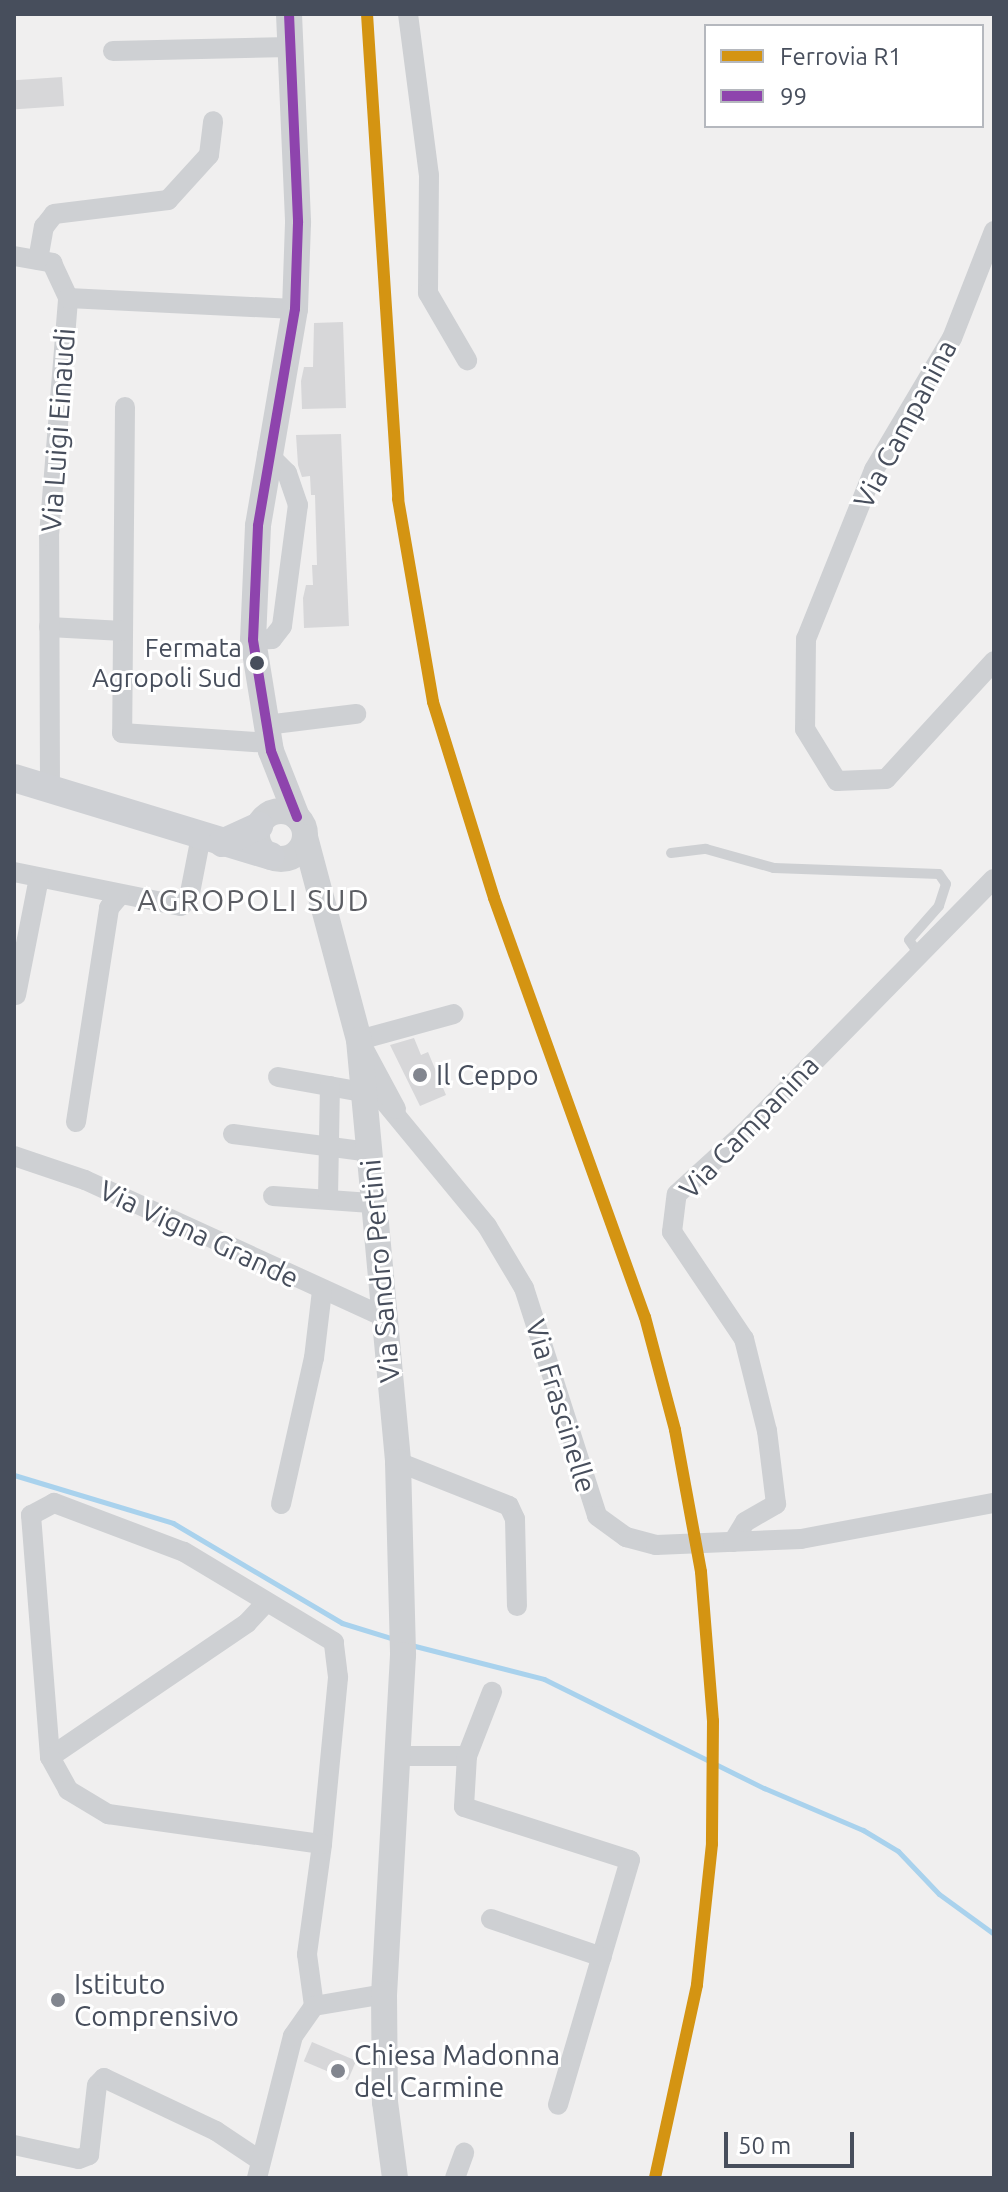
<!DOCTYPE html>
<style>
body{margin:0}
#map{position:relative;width:1008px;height:2192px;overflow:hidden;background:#f0efef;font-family:Ubuntu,sans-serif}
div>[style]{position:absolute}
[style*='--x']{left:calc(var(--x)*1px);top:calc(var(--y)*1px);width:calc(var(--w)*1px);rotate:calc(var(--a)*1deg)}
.stream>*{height:5px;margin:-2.5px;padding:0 2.5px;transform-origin:2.5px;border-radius:2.5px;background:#a9d2ed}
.building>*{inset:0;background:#d7d7d9;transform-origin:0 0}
.service>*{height:10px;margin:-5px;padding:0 5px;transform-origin:5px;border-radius:5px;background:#ced0d3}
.minor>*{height:20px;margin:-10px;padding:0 10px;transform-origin:10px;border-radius:10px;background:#ced0d3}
.tertiary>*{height:26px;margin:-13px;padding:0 13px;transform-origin:13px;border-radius:13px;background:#ced0d3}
.tertiary>.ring{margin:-13px;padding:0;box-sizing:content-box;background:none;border:26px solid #ced0d3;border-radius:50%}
.secondary>*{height:28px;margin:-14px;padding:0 14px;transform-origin:14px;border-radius:14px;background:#ced0d4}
.bus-1>*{height:10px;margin:-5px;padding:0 5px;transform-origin:5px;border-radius:5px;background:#8e44ad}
.rail-1>*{height:12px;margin:-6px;padding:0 6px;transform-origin:6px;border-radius:6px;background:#d49412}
.dots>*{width:22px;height:22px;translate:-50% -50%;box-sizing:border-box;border:4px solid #fff;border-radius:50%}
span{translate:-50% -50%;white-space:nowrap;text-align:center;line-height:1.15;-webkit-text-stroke:6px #fff;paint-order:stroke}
.bus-label{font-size:26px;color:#474e5c}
.right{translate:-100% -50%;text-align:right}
.street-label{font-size:28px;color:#474e5c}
.poi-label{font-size:28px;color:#474e5c}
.left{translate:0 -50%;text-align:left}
.neighbourhood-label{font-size:30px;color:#5b5d63;letter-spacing:2px}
.frame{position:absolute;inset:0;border:16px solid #474e5c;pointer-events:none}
.legend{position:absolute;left:704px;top:24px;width:280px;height:104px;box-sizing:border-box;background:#fff;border:2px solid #b5b8be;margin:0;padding:10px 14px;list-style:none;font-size:24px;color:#474e5c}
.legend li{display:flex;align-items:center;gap:16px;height:40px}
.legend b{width:40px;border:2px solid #b5b8be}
.scale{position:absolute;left:724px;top:2132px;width:130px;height:36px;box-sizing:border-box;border:4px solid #474e5c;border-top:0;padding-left:10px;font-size:24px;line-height:28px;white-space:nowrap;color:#474e5c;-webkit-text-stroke:6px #fff;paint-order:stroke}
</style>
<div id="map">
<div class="stream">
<div style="--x:14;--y:1475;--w:166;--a:16.8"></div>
<div style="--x:173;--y:1523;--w:196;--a:30.6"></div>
<div style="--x:342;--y:1623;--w:54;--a:17.1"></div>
<div style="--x:411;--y:1645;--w:137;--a:14.3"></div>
<div style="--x:544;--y:1679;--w:246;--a:26.4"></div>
<div style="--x:764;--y:1788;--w:108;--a:23"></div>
<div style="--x:863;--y:1830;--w:41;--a:31"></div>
<div style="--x:898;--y:1851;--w:59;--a:46.4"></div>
<div style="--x:939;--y:1894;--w:68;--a:36"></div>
</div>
<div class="building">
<div style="left:62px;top:77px;width:29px;height:48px;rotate:86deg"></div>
<div style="clip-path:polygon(343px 322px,346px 408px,302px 409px,301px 381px,304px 367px,313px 367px,314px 323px)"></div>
<div style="clip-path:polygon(341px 434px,349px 626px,304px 628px,303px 598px,306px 585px,313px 585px,312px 565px,317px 565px,315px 495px,311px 495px,310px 476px,302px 477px,298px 465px,296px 435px)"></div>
<div style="clip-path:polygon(414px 1038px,421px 1055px,428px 1052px,446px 1095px,420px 1106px,390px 1045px)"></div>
<div style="left:312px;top:2042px;width:48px;height:21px;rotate:23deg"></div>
</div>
<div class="service">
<div style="--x:671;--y:853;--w:35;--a:-7"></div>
<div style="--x:706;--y:849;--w:71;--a:15.6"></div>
<div style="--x:774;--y:868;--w:165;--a:2.1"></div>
<div style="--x:939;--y:874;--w:12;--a:55"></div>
<div style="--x:946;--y:884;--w:23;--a:108"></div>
<div style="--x:939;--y:906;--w:45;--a:131.4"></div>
<div style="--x:909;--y:940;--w:16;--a:55"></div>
</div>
<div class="minor">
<div style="--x:408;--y:14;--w:162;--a:82.6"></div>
<div style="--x:429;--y:175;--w:118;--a:90.5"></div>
<div style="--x:428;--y:293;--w:78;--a:59.8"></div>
<div style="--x:113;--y:51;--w:177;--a:-1.3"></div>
<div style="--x:994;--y:231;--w:115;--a:111.4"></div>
<div style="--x:952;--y:338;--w:153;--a:120.6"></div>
<div style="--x:874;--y:470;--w:182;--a:111.9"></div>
<div style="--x:806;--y:639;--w:90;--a:90.6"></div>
<div style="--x:805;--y:729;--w:61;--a:58.4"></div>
<div style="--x:837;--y:781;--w:49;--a:-2.3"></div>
<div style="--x:886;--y:779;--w:160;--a:-47.5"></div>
<div style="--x:14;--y:256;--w:39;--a:10"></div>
<div style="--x:52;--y:263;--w:38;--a:65"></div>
<div style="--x:38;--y:260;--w:34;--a:-80"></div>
<div style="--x:44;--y:227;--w:16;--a:-52"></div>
<div style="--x:54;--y:214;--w:115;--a:-7"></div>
<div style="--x:168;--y:200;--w:61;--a:-47.7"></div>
<div style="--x:209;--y:155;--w:34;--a:-83"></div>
<div style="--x:125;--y:407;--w:326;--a:90.5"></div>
<div style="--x:122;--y:733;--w:147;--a:3.9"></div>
<div style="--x:49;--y:627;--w:74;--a:3.1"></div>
<div style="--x:253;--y:640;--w:19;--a:-3"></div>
<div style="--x:272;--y:639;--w:16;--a:-52"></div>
<div style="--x:282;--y:626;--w:122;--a:-82.5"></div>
<div style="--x:298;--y:505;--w:34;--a:-109"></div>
<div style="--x:287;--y:473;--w:28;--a:-135"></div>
<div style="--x:266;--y:725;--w:91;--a:-7"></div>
<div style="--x:50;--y:789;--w:253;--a:-90.2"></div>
<div style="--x:49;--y:536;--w:239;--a:-85.4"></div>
<div style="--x:68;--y:298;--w:227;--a:2.8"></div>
<div style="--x:14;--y:872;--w:170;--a:11.5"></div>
<div style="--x:181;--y:906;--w:11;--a:-45"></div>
<div style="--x:189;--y:898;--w:63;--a:-79"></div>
<div style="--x:16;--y:995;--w:119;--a:-78.9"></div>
<div style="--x:278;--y:1077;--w:85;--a:10.1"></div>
<div style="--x:362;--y:1092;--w:24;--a:22"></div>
<div style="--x:384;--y:1101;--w:162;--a:50.5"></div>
<div style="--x:487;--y:1226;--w:72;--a:59.2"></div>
<div style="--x:524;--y:1288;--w:239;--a:72.2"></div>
<div style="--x:597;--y:1516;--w:36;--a:36"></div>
<div style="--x:626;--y:1537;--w:31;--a:15"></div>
<div style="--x:656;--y:1545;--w:145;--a:-2.4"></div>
<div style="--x:801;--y:1539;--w:196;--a:-10.6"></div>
<div style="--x:396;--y:1109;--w:78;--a:-118.2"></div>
<div style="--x:359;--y:1040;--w:98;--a:-15.3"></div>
<div style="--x:76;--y:1122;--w:217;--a:-81.2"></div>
<div style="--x:109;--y:908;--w:16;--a:-50"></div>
<div style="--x:233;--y:1134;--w:137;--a:7.5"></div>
<div style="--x:14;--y:1156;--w:75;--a:18.7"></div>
<div style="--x:85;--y:1180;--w:327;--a:24.6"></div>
<div style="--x:273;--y:1196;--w:98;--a:4.1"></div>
<div style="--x:328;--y:1198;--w:112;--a:-89"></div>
<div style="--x:398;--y:1462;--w:119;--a:21.6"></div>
<div style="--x:509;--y:1506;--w:14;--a:65"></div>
<div style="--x:515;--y:1519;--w:87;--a:88.7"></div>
<div style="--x:281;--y:1504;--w:150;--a:-77.3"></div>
<div style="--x:314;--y:1358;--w:67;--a:-83.2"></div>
<div style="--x:733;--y:1542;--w:23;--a:-59"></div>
<div style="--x:745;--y:1522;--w:36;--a:-30"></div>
<div style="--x:776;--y:1504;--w:74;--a:-97"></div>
<div style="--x:767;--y:1431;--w:95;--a:-104"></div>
<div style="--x:744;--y:1339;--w:129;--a:-123.9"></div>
<div style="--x:672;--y:1232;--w:38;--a:-83"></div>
<div style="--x:677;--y:1194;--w:91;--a:-42.3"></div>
<div style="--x:744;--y:1133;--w:356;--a:-45.5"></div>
<div style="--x:399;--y:1756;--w:68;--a:0"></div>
<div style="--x:467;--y:1756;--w:69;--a:-68.7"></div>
<div style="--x:467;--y:1756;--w:51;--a:93.4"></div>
<div style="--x:464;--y:1807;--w:174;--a:17.7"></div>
<div style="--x:630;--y:1860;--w:255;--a:106.4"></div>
<div style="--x:50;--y:1757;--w:238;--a:-34.2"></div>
<div style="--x:247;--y:1623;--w:26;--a:-47"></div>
<div style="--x:491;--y:1919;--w:117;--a:18.9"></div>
<div style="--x:314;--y:2006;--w:52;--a:-97.7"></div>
<div style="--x:307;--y:1954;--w:111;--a:-82.2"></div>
<div style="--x:322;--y:1844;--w:168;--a:-84.5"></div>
<div style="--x:338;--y:1677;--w:35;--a:-97"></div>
<div style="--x:334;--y:1642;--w:175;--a:-149"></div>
<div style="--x:184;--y:1552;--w:139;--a:-159.3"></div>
<div style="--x:54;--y:1503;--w:26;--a:152"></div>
<div style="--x:31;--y:1515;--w:243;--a:85.5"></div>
<div style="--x:50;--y:1757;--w:38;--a:61"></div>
<div style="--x:68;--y:1790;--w:47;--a:31"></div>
<div style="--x:108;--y:1814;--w:216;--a:8"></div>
<div style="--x:14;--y:2145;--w:66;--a:12.2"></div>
<div style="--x:79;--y:2159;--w:11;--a:-22"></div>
<div style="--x:89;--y:2155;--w:70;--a:-83.5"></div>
<div style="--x:97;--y:2085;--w:10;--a:-45"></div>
<div style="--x:104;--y:2078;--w:124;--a:25.3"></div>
<div style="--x:216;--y:2131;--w:50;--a:33.7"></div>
<div style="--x:257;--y:2178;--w:146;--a:-75.8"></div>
<div style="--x:293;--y:2036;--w:37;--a:-55"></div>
<div style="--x:314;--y:2006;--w:71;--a:-9.7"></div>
<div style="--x:455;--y:2178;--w:27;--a:-70"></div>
</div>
<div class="tertiary">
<div style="--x:289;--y:14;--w:209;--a:87.5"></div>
<div style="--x:298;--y:223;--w:86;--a:92"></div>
<div style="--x:295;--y:309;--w:220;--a:99.7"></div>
<div style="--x:258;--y:526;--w:114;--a:92.5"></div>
<div style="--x:253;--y:640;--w:112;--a:80.8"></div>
<div style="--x:271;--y:751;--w:71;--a:68.5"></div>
<div class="ring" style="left:257px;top:811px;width:22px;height:22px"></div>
<div style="--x:305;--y:837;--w:210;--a:75.1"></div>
<div style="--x:359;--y:1040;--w:424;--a:84.7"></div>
<div style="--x:398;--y:1462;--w:193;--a:88.5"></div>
<div style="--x:403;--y:1655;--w:340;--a:93.2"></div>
<div style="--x:384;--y:1994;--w:108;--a:89.5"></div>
<div style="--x:385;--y:2102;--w:77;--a:82.5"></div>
</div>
<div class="secondary">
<div style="--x:14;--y:778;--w:268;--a:16.9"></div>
<div style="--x:222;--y:843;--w:41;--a:-24.7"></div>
</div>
<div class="bus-1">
<div style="--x:289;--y:14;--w:209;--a:87.5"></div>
<div style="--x:298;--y:223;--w:86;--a:92"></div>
<div style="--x:295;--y:309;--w:220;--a:99.7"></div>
<div style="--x:258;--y:526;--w:114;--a:92.5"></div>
<div style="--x:253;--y:640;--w:112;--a:80.8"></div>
<div style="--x:271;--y:751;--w:71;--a:68.5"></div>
</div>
<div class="rail-1">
<div style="--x:367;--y:14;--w:486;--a:86.3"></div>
<div style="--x:398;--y:499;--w:206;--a:80.2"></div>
<div style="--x:433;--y:702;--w:205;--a:72.7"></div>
<div style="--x:494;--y:898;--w:445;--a:70.2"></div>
<div style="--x:645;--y:1317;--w:117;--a:75.1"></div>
<div style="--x:675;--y:1430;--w:144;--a:79.6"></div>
<div style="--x:701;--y:1572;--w:149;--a:85.4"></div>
<div style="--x:713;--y:1721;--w:123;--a:90.5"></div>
<div style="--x:712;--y:1844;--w:142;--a:96.1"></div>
<div style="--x:697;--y:1985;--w:198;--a:102.3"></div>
</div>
<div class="dots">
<div style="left:257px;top:663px;background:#474e5c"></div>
<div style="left:420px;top:1075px;background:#82868f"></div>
<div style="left:58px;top:2000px;background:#82868f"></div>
<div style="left:338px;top:2071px;background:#82868f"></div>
</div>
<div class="bus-label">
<span class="right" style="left:242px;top:663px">Fermata<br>Agropoli Sud</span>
</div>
<div class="street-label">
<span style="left:905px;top:424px;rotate:-62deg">Via Campanina</span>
<span style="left:58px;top:430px;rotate:-86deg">Via Luigi Einaudi</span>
<span style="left:749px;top:1127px;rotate:-46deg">Via Campanina</span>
<span style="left:199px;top:1234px;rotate:25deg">Via Vigna Grande</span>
<span style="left:380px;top:1271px;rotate:-95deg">Via Sandro Pertini</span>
<span style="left:561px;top:1406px;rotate:73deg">Via Frascinelle</span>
</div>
<div class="poi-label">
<span class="left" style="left:436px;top:1075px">Il Ceppo</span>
<span class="left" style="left:74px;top:2000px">Istituto<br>Comprensivo</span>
<span class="left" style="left:354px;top:2071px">Chiesa Madonna<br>del Carmine</span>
</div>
<div class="neighbourhood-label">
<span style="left:254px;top:900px">AGROPOLI SUD</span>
</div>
<div class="frame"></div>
<ul class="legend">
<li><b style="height:10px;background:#d49412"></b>Ferrovia R1</li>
<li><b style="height:10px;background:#8e44ad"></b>99</li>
</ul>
<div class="scale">50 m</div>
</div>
